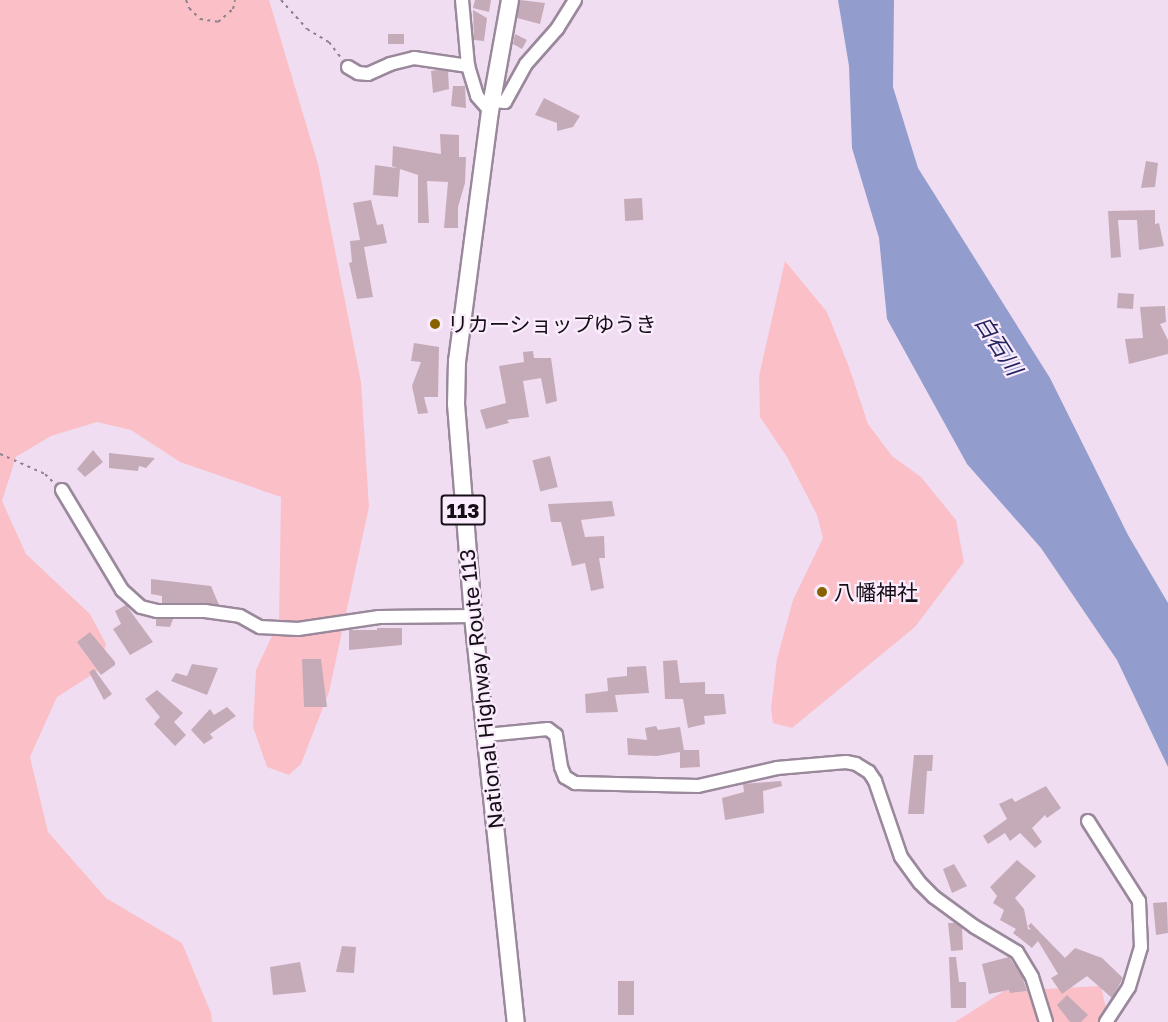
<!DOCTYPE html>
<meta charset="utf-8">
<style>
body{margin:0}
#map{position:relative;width:1168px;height:1022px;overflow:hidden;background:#f0ddf2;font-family:"Golos Text","Noto Sans JP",sans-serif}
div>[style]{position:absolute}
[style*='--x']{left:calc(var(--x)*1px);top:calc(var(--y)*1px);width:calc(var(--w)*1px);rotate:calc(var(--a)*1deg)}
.green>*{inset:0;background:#fbc0c7}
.water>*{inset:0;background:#939dcd}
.building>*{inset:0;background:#c5abb8;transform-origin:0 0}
.path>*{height:2px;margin-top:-1px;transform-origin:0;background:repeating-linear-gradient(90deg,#8d808f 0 3px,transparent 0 7.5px)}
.roads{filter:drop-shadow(2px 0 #9a889b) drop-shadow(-2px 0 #9a889b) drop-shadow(0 2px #9a889b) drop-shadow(0 -2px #9a889b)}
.minor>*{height:12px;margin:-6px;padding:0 6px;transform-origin:6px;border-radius:6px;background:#fff}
.highway>*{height:16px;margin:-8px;padding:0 8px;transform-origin:8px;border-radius:8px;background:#fff}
.dots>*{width:16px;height:16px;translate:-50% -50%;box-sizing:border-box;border:3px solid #fbecfd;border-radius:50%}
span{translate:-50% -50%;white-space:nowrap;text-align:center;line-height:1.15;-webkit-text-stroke:4.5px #fbecfd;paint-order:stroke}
.shield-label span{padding:2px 4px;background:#fbecfd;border:2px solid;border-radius:4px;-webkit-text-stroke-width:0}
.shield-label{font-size:20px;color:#140e15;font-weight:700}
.poi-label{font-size:21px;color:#140e15}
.left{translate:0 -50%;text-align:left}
.street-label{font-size:21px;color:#140e15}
.water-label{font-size:22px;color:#20235d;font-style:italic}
</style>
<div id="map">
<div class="green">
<div style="clip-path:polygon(0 0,269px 0,318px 164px,361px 382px,369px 507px,329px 692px,301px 764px,289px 775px,267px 767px,253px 727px,256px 670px,279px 621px,281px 497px,180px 462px,131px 430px,97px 422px,51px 436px,16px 457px,2px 501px,26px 554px,90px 614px,106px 644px,98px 671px,57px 697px,30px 757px,48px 832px,106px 898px,182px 943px,211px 1013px,212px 1022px,0 1022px)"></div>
<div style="clip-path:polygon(785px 261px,827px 312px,849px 367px,868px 424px,892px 456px,921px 477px,956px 520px,964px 562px,915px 627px,792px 728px,773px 723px,771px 708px,777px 659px,793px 600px,823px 538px,817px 515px,787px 457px,760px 417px,759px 376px)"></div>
<div style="clip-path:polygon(1101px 986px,1109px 1022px,955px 1022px,1004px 991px)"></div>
</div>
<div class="water">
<div style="clip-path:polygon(838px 0,894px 0,893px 87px,918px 168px,1050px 378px,1128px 535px,1168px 603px,1168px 767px,1117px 660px,1041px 548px,967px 464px,887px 319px,879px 238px,852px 148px,849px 66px)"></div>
</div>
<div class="building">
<div style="clip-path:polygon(475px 0,491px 0,489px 12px,473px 8px)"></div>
<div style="clip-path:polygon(520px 0,545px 3px,540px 24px,517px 18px)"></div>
<div style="clip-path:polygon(473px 10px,487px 18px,484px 41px,474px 40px)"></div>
<div style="left:388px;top:34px;width:16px;height:10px"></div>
<div style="clip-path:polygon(515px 34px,527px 40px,522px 49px,513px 44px)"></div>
<div style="clip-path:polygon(439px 70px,448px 71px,449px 89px,433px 93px,431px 71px)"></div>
<div style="clip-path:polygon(453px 86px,465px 86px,466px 108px,451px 106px)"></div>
<div style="clip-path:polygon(544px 98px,580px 116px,573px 127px,557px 131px,557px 123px,535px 115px)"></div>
<div style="clip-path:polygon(440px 134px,459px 135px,459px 157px,466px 157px,465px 183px,458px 207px,458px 228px,444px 228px,448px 182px,427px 181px,429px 223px,418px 223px,418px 175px,400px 169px,398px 197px,373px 195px,375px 165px,397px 168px,392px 166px,393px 146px,441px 154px)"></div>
<div style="clip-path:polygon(1146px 161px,1158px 163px,1155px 187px,1141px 188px)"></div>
<div style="left:642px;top:198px;width:22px;height:18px;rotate:87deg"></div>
<div style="clip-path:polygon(371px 200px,377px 225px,383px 224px,387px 243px,364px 247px,373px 297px,357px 299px,349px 263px,352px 262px,350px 241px,360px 240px,353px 203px)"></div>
<div style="clip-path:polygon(1155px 210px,1155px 224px,1159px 223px,1164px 246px,1139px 250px,1137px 220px,1118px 220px,1121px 257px,1111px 258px,1108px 211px)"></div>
<div style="left:1118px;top:293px;width:16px;height:15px;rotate:4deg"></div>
<div style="clip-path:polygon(1165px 306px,1166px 322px,1160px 324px,1168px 340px,1168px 354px,1129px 364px,1125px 339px,1143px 338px,1140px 307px)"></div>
<div style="clip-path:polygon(414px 343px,439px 347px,438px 397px,424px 397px,428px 413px,418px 414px,412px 386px,421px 362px,411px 361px)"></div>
<div style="clip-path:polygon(533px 351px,534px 358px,551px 358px,557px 401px,546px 404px,541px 378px,523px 381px,529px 417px,507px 420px,509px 423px,486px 429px,480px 410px,506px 403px,499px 366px,524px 362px,523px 352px)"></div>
<div style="clip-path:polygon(93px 450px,103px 462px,85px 477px,77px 469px)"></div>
<div style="clip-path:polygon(109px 453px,155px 458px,146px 468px,139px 466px,138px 471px,109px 468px)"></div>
<div style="left:550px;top:456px;width:32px;height:18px;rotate:76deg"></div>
<div style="clip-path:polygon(612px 501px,615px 516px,581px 520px,585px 537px,604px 536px,605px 558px,599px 558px,604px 588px,591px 591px,585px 563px,572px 566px,561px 522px,551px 522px,548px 504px)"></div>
<div style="clip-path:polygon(151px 579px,211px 586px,219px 605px,162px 603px,162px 596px,151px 594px)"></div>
<div style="clip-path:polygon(126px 605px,153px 642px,130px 655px,113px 629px,121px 624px,115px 611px)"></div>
<div style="clip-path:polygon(156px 619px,173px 619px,170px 627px,156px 626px)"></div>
<div style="clip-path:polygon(377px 628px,402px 628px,402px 645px,349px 650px,349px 630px,377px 630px)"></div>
<div style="clip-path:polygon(90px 632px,115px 662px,115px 665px,101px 675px,77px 642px)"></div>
<div style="clip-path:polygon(302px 659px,321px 659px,327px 707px,304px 707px)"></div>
<div style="clip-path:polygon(677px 660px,680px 683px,705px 682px,705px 694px,724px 694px,726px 714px,704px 716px,705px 724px,688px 728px,683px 699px,665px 699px,663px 661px)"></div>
<div style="clip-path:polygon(192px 664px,218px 668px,207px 695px,171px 681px,176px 673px,187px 676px)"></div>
<div style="clip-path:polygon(646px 666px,649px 693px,615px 695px,618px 712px,586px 713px,585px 694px,608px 691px,607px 678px,627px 676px,627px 667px)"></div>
<div style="clip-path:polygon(94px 669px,112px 694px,104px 700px,89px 672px)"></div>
<div style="clip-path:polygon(157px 690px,183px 713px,174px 722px,186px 735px,175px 746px,154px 724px,160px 717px,145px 699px)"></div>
<div style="clip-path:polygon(227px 707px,236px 716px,210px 734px,213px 738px,204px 744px,191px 730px,210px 709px,214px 715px)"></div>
<div style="clip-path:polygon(656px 726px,658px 730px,680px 727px,684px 750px,699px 750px,700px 767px,680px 768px,680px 752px,657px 756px,628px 755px,627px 738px,647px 740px,645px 728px)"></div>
<div style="clip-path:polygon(914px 755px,933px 755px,932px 771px,927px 771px,924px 814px,908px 814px)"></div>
<div style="clip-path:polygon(781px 781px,782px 786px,763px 791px,764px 813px,725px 820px,722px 798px,744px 792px,743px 784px)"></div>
<div style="clip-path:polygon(1046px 786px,1061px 808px,1047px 818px,1045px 815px,1032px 828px,1042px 842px,1035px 848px,1020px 833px,1010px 841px,1005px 833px,988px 844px,983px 836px,1007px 819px,999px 804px,1012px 798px,1015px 802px)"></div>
<div style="clip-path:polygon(1017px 860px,1036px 876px,1015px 898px,1024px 909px,1028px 929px,1031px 930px,1028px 926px,1031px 923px,1065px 958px,1075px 948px,1102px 958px,1123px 978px,1112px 998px,1087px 976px,1062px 994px,1051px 978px,1058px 974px,1038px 941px,1032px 948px,1013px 933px,1016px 929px,1000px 920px,1004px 910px,993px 903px,997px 896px,990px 887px)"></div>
<div style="clip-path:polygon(954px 864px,967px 886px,952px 893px,943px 869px)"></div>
<div style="clip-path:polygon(1167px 902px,1168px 933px,1156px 935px,1153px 903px)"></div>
<div style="clip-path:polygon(948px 923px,955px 923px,962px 928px,963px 950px,951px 951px)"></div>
<div style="clip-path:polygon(342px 946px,356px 947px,354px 973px,336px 972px)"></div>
<div style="clip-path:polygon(949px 957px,956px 957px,959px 982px,966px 982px,966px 1008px,951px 1008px)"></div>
<div style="clip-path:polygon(1009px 957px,1022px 976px,1027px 991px,1010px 993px,1009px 990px,989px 994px,982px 964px)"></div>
<div style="clip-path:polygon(300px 962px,306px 992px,273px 995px,270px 967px)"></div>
<div style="left:618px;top:981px;width:16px;height:34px"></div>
<div style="clip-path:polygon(1067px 995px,1088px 1015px,1081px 1022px,1070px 1022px,1057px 1005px)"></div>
</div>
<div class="path">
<div style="--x:186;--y:0;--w:9;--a:69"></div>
<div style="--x:189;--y:8;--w:16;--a:45"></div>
<div style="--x:200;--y:19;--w:18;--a:9"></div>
<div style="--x:218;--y:22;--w:20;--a:-41"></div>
<div style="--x:233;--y:9;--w:9;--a:-77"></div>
<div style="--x:281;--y:0;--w:39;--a:48"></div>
<div style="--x:307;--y:29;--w:26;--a:31"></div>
<div style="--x:329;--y:42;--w:20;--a:53"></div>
<div style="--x:0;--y:454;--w:49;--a:24"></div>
<div style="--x:45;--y:474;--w:11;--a:45"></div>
</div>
<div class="roads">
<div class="minor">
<div style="--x:462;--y:0;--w:66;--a:84.8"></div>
<div style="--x:468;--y:66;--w:31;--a:73"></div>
<div style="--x:477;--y:96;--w:20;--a:49"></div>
<div style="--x:348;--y:67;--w:12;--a:31"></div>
<div style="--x:358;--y:73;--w:10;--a:6"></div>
<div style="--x:368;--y:74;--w:24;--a:-24"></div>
<div style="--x:390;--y:64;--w:25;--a:-14"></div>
<div style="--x:414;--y:58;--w:55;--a:8.4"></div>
<div style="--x:493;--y:101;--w:12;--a:5"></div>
<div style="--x:505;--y:102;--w:43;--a:-61.1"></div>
<div style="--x:526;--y:64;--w:47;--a:-48.5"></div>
<div style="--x:557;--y:29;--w:34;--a:-58"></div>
<div style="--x:62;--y:490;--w:117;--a:59"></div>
<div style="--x:122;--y:590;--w:25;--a:42"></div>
<div style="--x:141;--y:607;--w:16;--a:14"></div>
<div style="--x:157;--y:611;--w:48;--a:0"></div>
<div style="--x:205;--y:611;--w:35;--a:8"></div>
<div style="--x:240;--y:616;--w:23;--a:29"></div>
<div style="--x:260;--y:627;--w:38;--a:3"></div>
<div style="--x:298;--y:629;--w:82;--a:-8.4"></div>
<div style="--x:379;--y:617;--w:94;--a:-0.6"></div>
<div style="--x:486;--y:735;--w:62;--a:-5.5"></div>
<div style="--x:548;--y:729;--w:10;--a:37"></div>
<div style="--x:556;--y:735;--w:32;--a:81"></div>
<div style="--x:561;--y:767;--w:11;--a:68"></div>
<div style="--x:565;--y:777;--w:12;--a:31"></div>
<div style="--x:575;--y:783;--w:123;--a:1.4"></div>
<div style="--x:698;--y:786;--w:81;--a:-12.8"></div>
<div style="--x:777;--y:768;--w:69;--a:-5"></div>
<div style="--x:846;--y:762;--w:10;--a:11"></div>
<div style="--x:856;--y:764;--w:15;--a:32"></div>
<div style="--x:869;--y:772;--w:11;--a:56"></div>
<div style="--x:875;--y:781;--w:80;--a:71.1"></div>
<div style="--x:901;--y:857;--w:32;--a:54"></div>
<div style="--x:920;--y:883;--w:20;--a:45"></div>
<div style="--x:934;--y:897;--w:51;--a:36.2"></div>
<div style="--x:975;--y:927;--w:49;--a:30.8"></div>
<div style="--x:1017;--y:952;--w:29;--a:59"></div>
<div style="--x:1032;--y:977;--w:47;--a:72.7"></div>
<div style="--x:1088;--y:821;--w:95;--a:57.5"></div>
<div style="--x:1139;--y:901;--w:46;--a:87.5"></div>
<div style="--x:1141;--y:947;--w:42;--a:106.7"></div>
<div style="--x:1129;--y:987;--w:42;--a:123.3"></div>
</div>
<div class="highway">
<div style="--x:510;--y:0;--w:113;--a:100.2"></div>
<div style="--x:490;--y:111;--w:252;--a:97.5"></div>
<div style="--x:457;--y:361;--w:43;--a:91.3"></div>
<div style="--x:456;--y:404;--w:213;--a:85.4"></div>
<div style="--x:473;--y:616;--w:408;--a:84"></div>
</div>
</div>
<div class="dots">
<div style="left:435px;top:324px;background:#886100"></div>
<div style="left:822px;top:592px;background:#886100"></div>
</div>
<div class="shield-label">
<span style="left:463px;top:510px">113</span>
</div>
<div class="poi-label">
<span class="left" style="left:447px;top:324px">リカーショップゆうき</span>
<span class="left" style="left:834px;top:592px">八幡神社</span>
</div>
<div class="street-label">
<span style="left:481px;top:689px;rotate:-96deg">National Highway Route 113</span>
</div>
<div class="water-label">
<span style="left:999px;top:345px;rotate:57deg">白石川</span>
</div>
</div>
